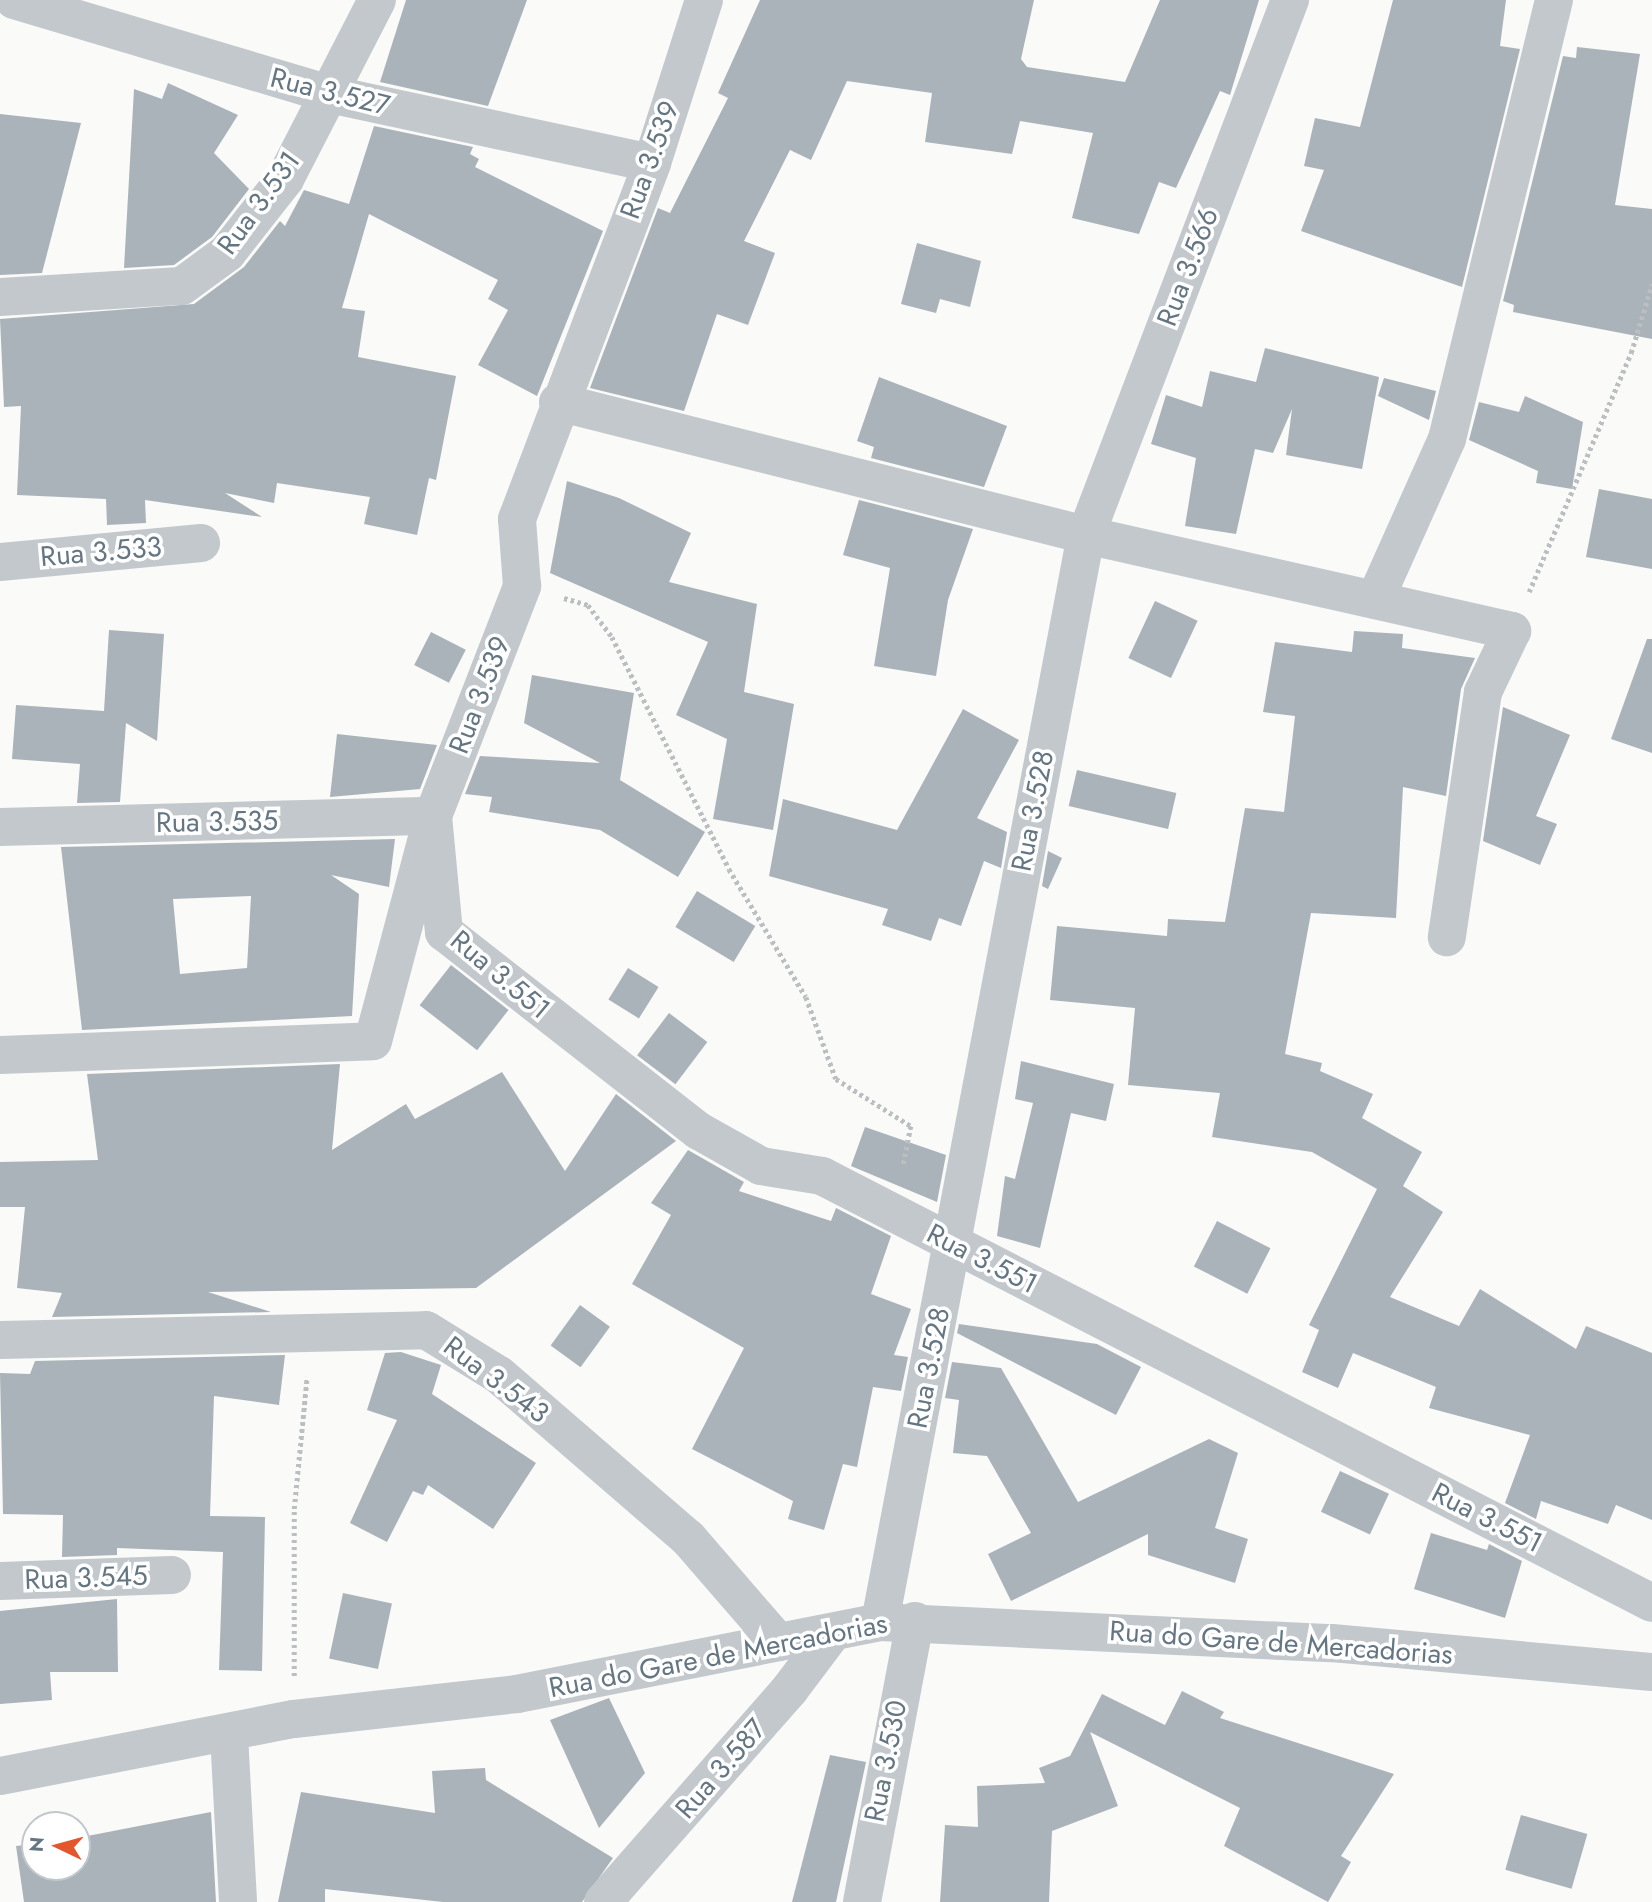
<!DOCTYPE html>
<style>
body{margin:0}
#map{position:relative;width:1652px;height:1902px;overflow:hidden;background:#fafaf8;font-family:Jost,sans-serif}
div>[style]{position:absolute}
[style*='--x']{left:calc(var(--x)*1px);top:calc(var(--y)*1px);width:calc(var(--w)*1px);rotate:calc(var(--a)*1deg)}
.building>*{inset:0;background:#aab3b9;transform-origin:0 0}
.path>*{height:4.5px;margin-top:-2.25px;transform-origin:0;background:repeating-linear-gradient(90deg,#bbbfc2 0 3.5px,transparent 0 7px)}
.minor>*{height:38px;margin:-19px;padding:0 19px;transform-origin:19px;border-radius:19px;background:#c3c8cc}
span{translate:-50% -50%;white-space:nowrap;text-align:center;line-height:1.15;-webkit-text-stroke:7px #fff;paint-order:stroke}
.street-label{font-size:28px;color:#657683}
.north{position:absolute;left:21px;top:1811px;width:70px;height:70px;box-sizing:border-box;background:#fff;border:2px solid #c1c8cd;border-radius:50%;rotate:275deg;font-size:19px;font-weight:700;line-height:28px;text-align:center;color:#657683}
.north::after{content:'';display:block;margin:auto;width:24px;height:32px;background:#e4572e;clip-path:polygon(50% 0,100% 100%,50% 72%,0 100%)}
</style>
<div id="map">
<div class="building">
<div style="clip-path:polygon(406px 0,527px 0,488px 106px,380px 82px)"></div>
<div style="clip-path:polygon(760px 0,1034px 0,1021px 59px,1027px 67px,1125px 82px,1160px 0,1259px 0,1230px 95px,1220px 91px,1176px 188px,1159px 182px,1139px 234px,1072px 218px,1093px 133px,1020px 121px,1012px 154px,925px 142px,932px 93px,847px 81px,811px 160px,790px 150px,744px 241px,775px 253px,748px 325px,717px 314px,684px 411px,590px 388px,658px 208px,670px 213px,728px 98px,718px 93px)"></div>
<div style="clip-path:polygon(1393px 0,1506px 0,1500px 46px,1520px 49px,1462px 287px,1301px 231px,1324px 170px,1304px 166px,1315px 118px,1360px 127px)"></div>
<div style="clip-path:polygon(1577px 47px,1640px 54px,1615px 205px,1652px 209px,1652px 339px,1513px 312px,1514px 305px,1503px 301px,1563px 56px,1576px 58px)"></div>
<div style="clip-path:polygon(168px 83px,238px 115px,214px 153px,249px 189px,212px 237px,174px 265px,124px 268px,134px 89px,162px 99px)"></div>
<div style="clip-path:polygon(0 114px,81px 123px,42px 273px,0 275px)"></div>
<div style="clip-path:polygon(374px 126px,473px 147px,470px 154px,479px 159px,475px 167px,603px 231px,537px 396px,478px 365px,508px 310px,488px 299px,498px 280px,369px 214px,342px 308px,365px 311px,358px 357px,456px 376px,436px 480px,429px 478px,417px 535px,364px 524px,370px 497px,277px 483px,274px 503px,225px 493px,262px 517px,145px 500px,146px 523px,107px 525px,106px 499px,17px 495px,21px 406px,4px 407px,0 319px,194px 304px,244px 267px,280px 221px,285px 226px,304px 190px,349px 204px)"></div>
<div style="clip-path:polygon(917px 243px,981px 261px,970px 307px,940px 299px,936px 313px,901px 304px)"></div>
<div style="clip-path:polygon(1265px 348px,1379px 377px,1362px 469px,1286px 455px,1292px 409px,1273px 453px,1255px 449px,1236px 534px,1185px 526px,1196px 458px,1151px 444px,1166px 395px,1202px 407px,1210px 371px,1256px 382px)"></div>
<div style="clip-path:polygon(879px 377px,1007px 426px,984px 487px,871px 458px,874px 447px,857px 441px)"></div>
<div style="clip-path:polygon(1384px 378px,1436px 391px,1429px 420px,1378px 396px)"></div>
<div style="clip-path:polygon(1525px 396px,1583px 422px,1572px 489px,1536px 483px,1538px 471px,1469px 440px,1479px 402px,1519px 412px)"></div>
<div style="clip-path:polygon(567px 481px,619px 498px,691px 533px,669px 582px,757px 604px,744px 692px,794px 704px,773px 830px,713px 819px,727px 739px,676px 715px,708px 642px,550px 573px)"></div>
<div style="clip-path:polygon(1599px 489px,1652px 499px,1652px 569px,1586px 557px)"></div>
<div style="clip-path:polygon(859px 500px,973px 529px,948px 600px,936px 676px,874px 666px,890px 568px,843px 555px)"></div>
<div style="left:1155px;top:601px;width:47px;height:63px;rotate:25deg"></div>
<div style="clip-path:polygon(109px 630px,164px 634px,157px 741px,126px 723px,120px 802px,77px 803px,80px 764px,12px 759px,16px 705px,104px 711px)"></div>
<div style="clip-path:polygon(1354px 631px,1403px 634px,1402px 648px,1475px 658px,1461px 689px,1446px 796px,1403px 787px,1396px 918px,1311px 913px,1285px 1054px,1322px 1063px,1320px 1071px,1373px 1094px,1362px 1118px,1422px 1152px,1403px 1186px,1443px 1212px,1390px 1297px,1459px 1326px,1480px 1289px,1576px 1349px,1586px 1326px,1652px 1353px,1652px 1520px,1616px 1505px,1608px 1524px,1541px 1501px,1536px 1519px,1505px 1503px,1530px 1435px,1429px 1408px,1436px 1387px,1353px 1353px,1338px 1388px,1302px 1372px,1319px 1330px,1309px 1325px,1377px 1189px,1312px 1152px,1212px 1137px,1220px 1093px,1128px 1085px,1135px 1008px,1050px 1000px,1057px 926px,1167px 936px,1168px 919px,1225px 922px,1245px 808px,1284px 812px,1295px 716px,1263px 712px,1275px 642px,1352px 652px)"></div>
<div style="left:431px;top:632px;width:39px;height:37px;rotate:27deg"></div>
<div style="clip-path:polygon(1647px 639px,1652px 639px,1652px 753px,1611px 739px)"></div>
<div style="clip-path:polygon(532px 675px,634px 693px,620px 780px,705px 832px,678px 877px,600px 830px,489px 812px,492px 797px,465px 794px,480px 756px,600px 763px,524px 723px)"></div>
<div style="clip-path:polygon(1503px 707px,1570px 735px,1536px 816px,1557px 824px,1540px 865px,1483px 841px)"></div>
<div style="clip-path:polygon(963px 709px,1019px 740px,977px 818px,1007px 832px,1001px 868px,984px 861px,961px 926px,939px 918px,931px 941px,882px 925px,888px 909px,769px 876px,783px 799px,897px 830px)"></div>
<div style="clip-path:polygon(337px 734px,391px 740px,437px 745px,420px 789px,330px 797px)"></div>
<div style="left:1077px;top:770px;width:102px;height:37px;rotate:13deg"></div>
<div style="clip-path:polygon(evenodd,395px 839px,389px 887px,331px 875px,359px 894px,352px 1016px,82px 1030px,61px 847px,395px 839px,251px 896px,247px 968px,180px 974px,173px 899px,251px 896px)"></div>
<div style="clip-path:polygon(1048px 851px,1062px 858px,1048px 889px,1042px 886px)"></div>
<div style="left:697px;top:891px;width:68px;height:42px;rotate:31deg"></div>
<div style="left:451px;top:965px;width:73px;height:51px;rotate:38deg"></div>
<div style="left:628px;top:968px;width:36px;height:37px;rotate:32deg"></div>
<div style="left:669px;top:1013px;width:48px;height:53px;rotate:37deg"></div>
<div style="clip-path:polygon(1021px 1061px,1114px 1084px,1106px 1121px,1071px 1113px,1040px 1248px,997px 1236px,1005px 1176px,1015px 1179px,1033px 1103px,1015px 1099px)"></div>
<div style="clip-path:polygon(340px 1064px,332px 1150px,406px 1104px,415px 1119px,502px 1072px,565px 1171px,616px 1094px,676px 1141px,476px 1288px,208px 1292px,271px 1312px,52px 1317px,62px 1293px,17px 1288px,25px 1207px,0 1207px,0 1162px,98px 1160px,87px 1074px)"></div>
<div style="clip-path:polygon(865px 1127px,946px 1155px,937px 1202px,851px 1166px)"></div>
<div style="clip-path:polygon(688px 1150px,744px 1182px,739px 1191px,831px 1221px,836px 1208px,891px 1236px,871px 1294px,911px 1309px,894px 1355px,908px 1357px,901px 1391px,873px 1387px,857px 1467px,843px 1464px,824px 1530px,788px 1519px,793px 1501px,692px 1449px,744px 1348px,632px 1284px,671px 1215px,651px 1203px)"></div>
<div style="left:1217px;top:1221px;width:60px;height:51px;rotate:27deg"></div>
<div style="left:580px;top:1305px;width:37px;height:50px;rotate:36deg"></div>
<div style="clip-path:polygon(959px 1324px,1097px 1344px,1141px 1367px,1116px 1415px,957px 1333px)"></div>
<div style="clip-path:polygon(401px 1352px,441px 1365px,432px 1394px,536px 1463px,493px 1529px,428px 1485px,423px 1495px,413px 1491px,387px 1542px,350px 1523px,397px 1420px,367px 1410px,385px 1353px)"></div>
<div style="clip-path:polygon(285px 1355px,279px 1405px,214px 1396px,210px 1516px,265px 1517px,262px 1671px,219px 1670px,223px 1552px,117px 1548px,117px 1555px,62px 1557px,63px 1515px,3px 1514px,0 1373px,30px 1374px,35px 1361px)"></div>
<div style="clip-path:polygon(952px 1362px,1001px 1368px,1078px 1502px,1209px 1439px,1238px 1453px,1215px 1528px,1248px 1539px,1235px 1583px,1148px 1555px,1148px 1534px,1011px 1601px,988px 1554px,1031px 1533px,987px 1456px,953px 1453px,959px 1400px,945px 1398px)"></div>
<div style="left:1340px;top:1471px;width:54px;height:45px;rotate:25deg"></div>
<div style="clip-path:polygon(1431px 1533px,1487px 1550px,1489px 1544px,1522px 1561px,1505px 1618px,1414px 1589px)"></div>
<div style="left:343px;top:1593px;width:50px;height:67px;rotate:12deg"></div>
<div style="clip-path:polygon(117px 1599px,118px 1672px,50px 1672px,52px 1700px,0 1704px,0 1611px)"></div>
<div style="clip-path:polygon(1182px 1691px,1224px 1712px,1220px 1718px,1394px 1774px,1341px 1856px,1351px 1862px,1328px 1902px,1224px 1846px,1240px 1808px,1090px 1732px,1118px 1806px,1052px 1831px,1049px 1902px,940px 1902px,945px 1825px,978px 1827px,977px 1786px,1045px 1783px,1039px 1768px,1070px 1756px,1102px 1694px,1165px 1725px)"></div>
<div style="clip-path:polygon(609px 1698px,645px 1773px,599px 1828px,550px 1720px)"></div>
<div style="clip-path:polygon(830px 1755px,866px 1762px,836px 1902px,792px 1902px)"></div>
<div style="clip-path:polygon(485px 1768px,486px 1780px,613px 1858px,582px 1902px,443px 1902px,325px 1889px,325px 1902px,278px 1902px,301px 1792px,435px 1813px,432px 1771px)"></div>
<div style="clip-path:polygon(211px 1812px,216px 1902px,24px 1902px,16px 1846px,35px 1844px,35px 1867px,77px 1867px,77px 1838px)"></div>
<div style="left:1521px;top:1815px;width:69px;height:57px;rotate:16deg"></div>
</div>
<div class="path">
<div style="--x:1529;--y:592;--w:260;--a:-66.9"></div>
<div style="--x:1631;--y:353;--w:72;--a:-73.1"></div>
<div style="--x:564;--y:598;--w:25;--a:16"></div>
<div style="--x:588;--y:605;--w:40;--a:53"></div>
<div style="--x:612;--y:637;--w:260;--a:63.2"></div>
<div style="--x:729;--y:869;--w:149;--a:59"></div>
<div style="--x:806;--y:997;--w:87;--a:69.9"></div>
<div style="--x:836;--y:1079;--w:89;--a:32.1"></div>
<div style="--x:911;--y:1126;--w:42;--a:101"></div>
<div style="--x:294;--y:1676;--w:167;--a:-90"></div>
<div style="--x:294;--y:1509;--w:133;--a:-84.4"></div>
</div>
<div class="minor">
<div style="--x:14;--y:0;--w:329;--a:16.6"></div>
<div style="--x:329;--y:94;--w:330;--a:12.1"></div>
<div style="--x:0;--y:297;--w:182;--a:-3.5"></div>
<div style="--x:182;--y:286;--w:56;--a:-36.3"></div>
<div style="--x:227;--y:253;--w:94;--a:-51.9"></div>
<div style="--x:285;--y:179;--w:201;--a:-62.8"></div>
<div style="--x:558;--y:402;--w:544;--a:14.14"></div>
<div style="--x:1086;--y:535;--w:437;--a:12.7"></div>
<div style="--x:1512;--y:631;--w:68;--a:115.4"></div>
<div style="--x:1483;--y:692;--w:248;--a:98.4"></div>
<div style="--x:0;--y:562;--w:202;--a:-5.4"></div>
<div style="--x:1375;--y:600;--w:176;--a:-65.9"></div>
<div style="--x:1447;--y:439;--w:452;--a:-76.3"></div>
<div style="--x:0;--y:827;--w:433;--a:-1.5"></div>
<div style="--x:433;--y:816;--w:117;--a:84.6"></div>
<div style="--x:444;--y:932;--w:323;--a:38"></div>
<div style="--x:699;--y:1131;--w:71;--a:29.4"></div>
<div style="--x:761;--y:1166;--w:62;--a:9.3"></div>
<div style="--x:822;--y:1176;--w:933;--a:27.22"></div>
<div style="--x:0;--y:1055;--w:373;--a:-2.1"></div>
<div style="--x:373;--y:1041;--w:233;--a:-75.1"></div>
<div style="--x:433;--y:816;--w:247;--a:-68.8"></div>
<div style="--x:522;--y:586;--w:67;--a:-94.3"></div>
<div style="--x:517;--y:519;--w:381;--a:-69.2"></div>
<div style="--x:652;--y:163;--w:171;--a:-72.3"></div>
<div style="--x:0;--y:1340;--w:426;--a:-1.3"></div>
<div style="--x:426;--y:1330;--w:86;--a:31.7"></div>
<div style="--x:499;--y:1375;--w:250;--a:40.8"></div>
<div style="--x:688;--y:1538;--w:138;--a:49.1"></div>
<div style="--x:0;--y:1581;--w:172;--a:-2"></div>
<div style="--x:880;--y:1622;--w:1106;--a:-79.27"></div>
<div style="--x:1086;--y:535;--w:573;--a:-69.13"></div>
<div style="--x:229;--y:1735;--w:167;--a:86.9"></div>
<div style="--x:0;--y:1776;--w:299;--a:-11"></div>
<div style="--x:294;--y:1719;--w:224;--a:-6.4"></div>
<div style="--x:517;--y:1694;--w:370;--a:-11.2"></div>
<div style="--x:880;--y:1622;--w:452;--a:2.7"></div>
<div style="--x:1332;--y:1643;--w:321;--a:5.2"></div>
<div style="--x:603;--y:1902;--w:283;--a:-48.7"></div>
<div style="--x:790;--y:1689;--w:71;--a:-53"></div>
<div style="--x:862;--y:1902;--w:286;--a:-79.3"></div>
</div>
<div class="street-label">
<span style="left:330px;top:92px;rotate:14deg">Rua 3.527</span>
<span style="left:650px;top:160px;rotate:-70deg">Rua 3.539</span>
<span style="left:259px;top:203px;rotate:-54deg">Rua 3.531</span>
<span style="left:1188px;top:267px;rotate:-69deg">Rua 3.566</span>
<span style="left:101px;top:552px;rotate:-5deg">Rua 3.533</span>
<span style="left:480px;top:695px;rotate:-69deg">Rua 3.539</span>
<span style="left:1033px;top:811px;rotate:-79deg">Rua 3.528</span>
<span style="left:217px;top:822px;rotate:-1deg">Rua 3.535</span>
<span style="left:500px;top:975px;rotate:40deg">Rua 3.551</span>
<span style="left:982px;top:1259px;rotate:27deg">Rua 3.551</span>
<span style="left:929px;top:1368px;rotate:-79deg">Rua 3.528</span>
<span style="left:496px;top:1380px;rotate:37deg">Rua 3.543</span>
<span style="left:1487px;top:1518px;rotate:27deg">Rua 3.551</span>
<span style="left:86px;top:1578px;rotate:-2deg">Rua 3.545</span>
<span style="left:1281px;top:1643px;rotate:4deg">Rua do Gare de Mercadorias</span>
<span style="left:718px;top:1656px;rotate:-11deg">Rua do Gare de Mercadorias</span>
<span style="left:886px;top:1761px;rotate:-79deg">Rua 3.530</span>
<span style="left:721px;top:1769px;rotate:-49deg">Rua 3.587</span>
</div>
<div class="north">N</div>
</div>
